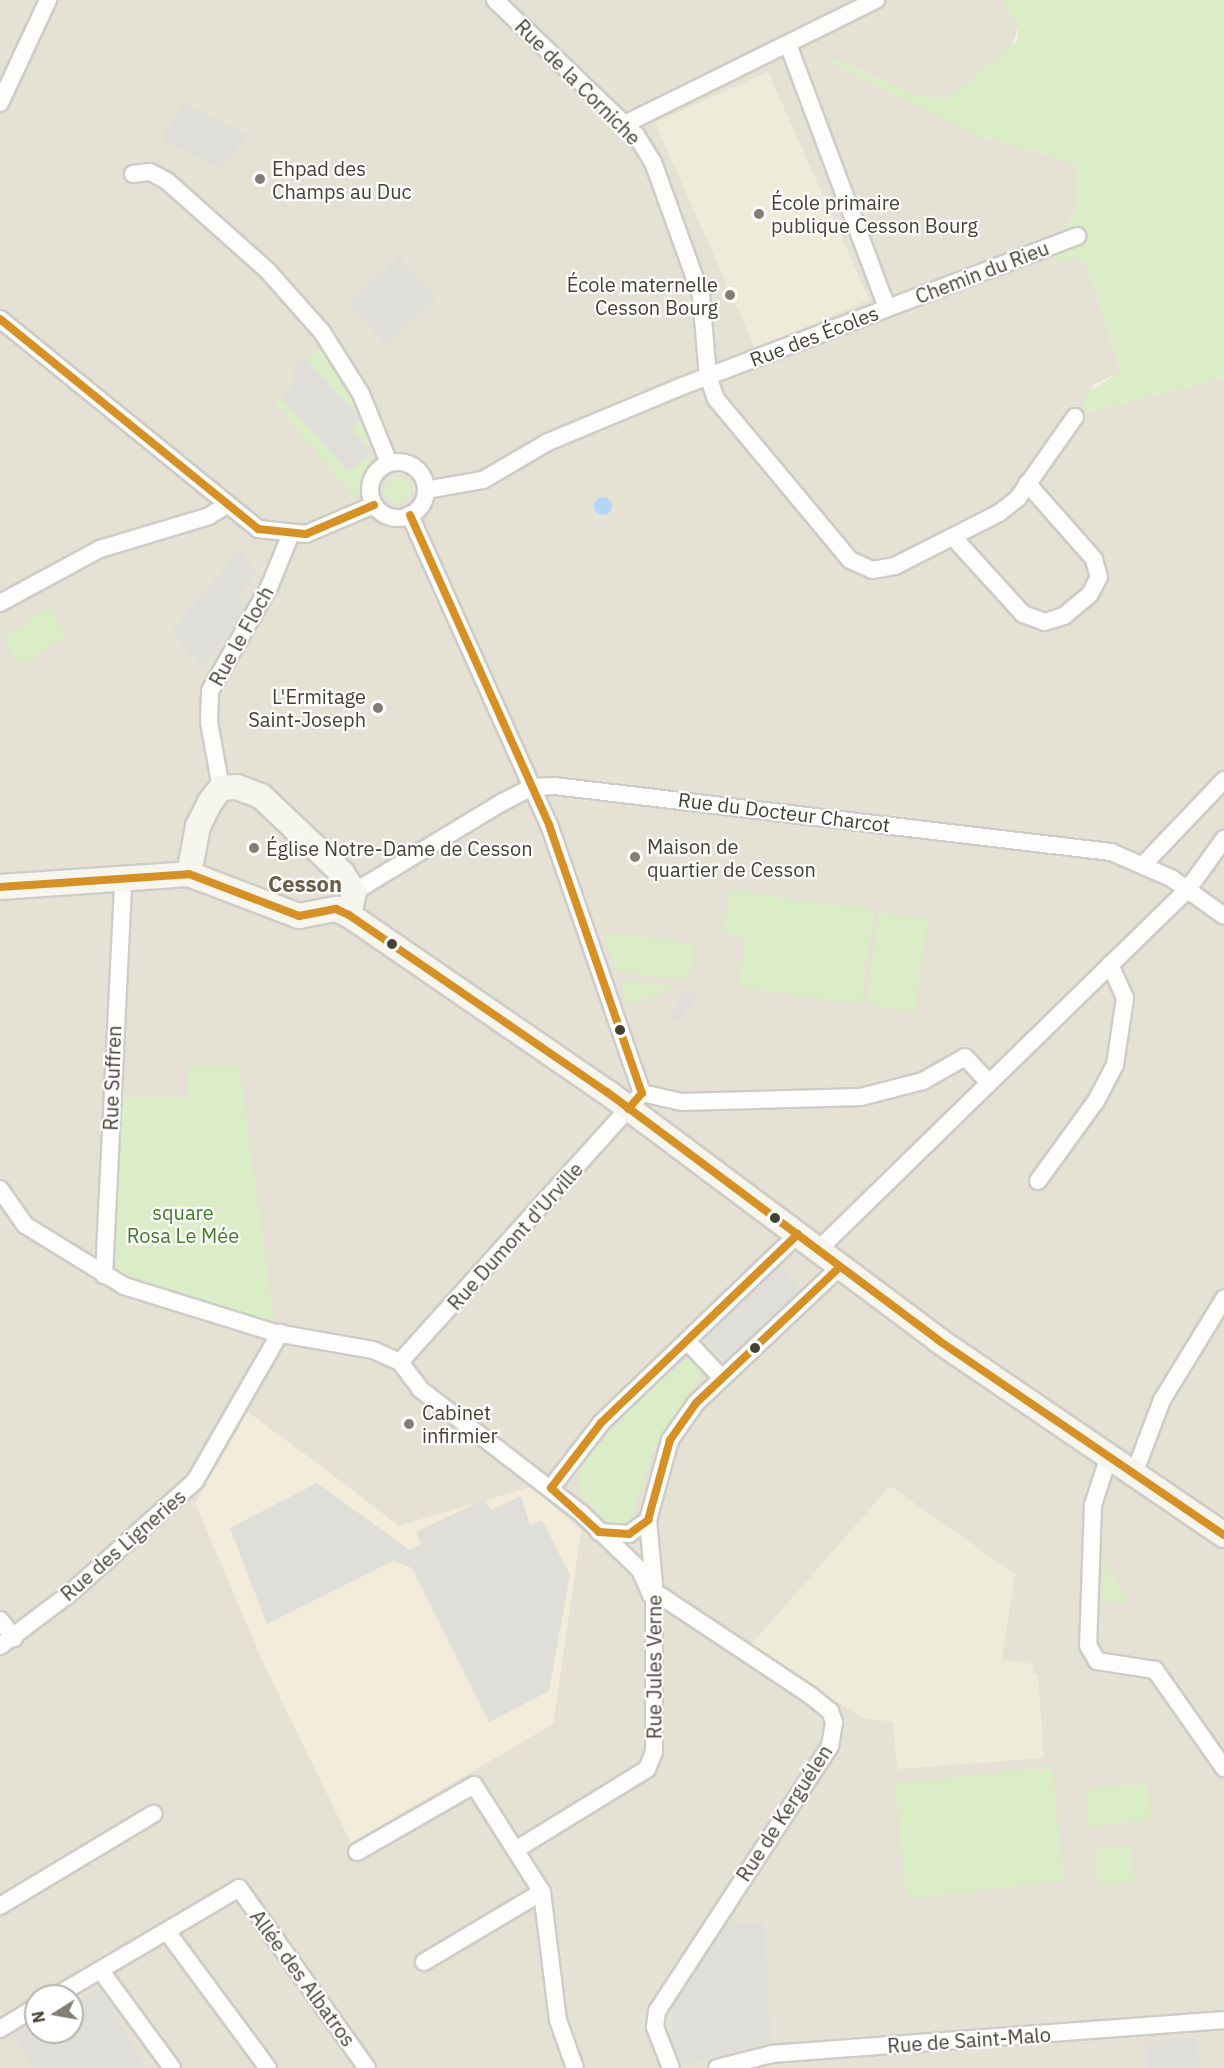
<!DOCTYPE html>
<meta charset="utf-8">
<style>
body{margin:0}
#map{position:relative;width:1224px;height:2068px;overflow:hidden;background:#f0efe8;font-family:"IBM Plex Sans",sans-serif}
div>[style]{position:absolute}
[style*='--x']{left:calc(var(--x)*1px);top:calc(var(--y)*1px);width:calc(var(--w)*1px);rotate:calc(var(--a)*1deg)}
.residential>*{inset:0;background:#e5e1d5}
.commercial>*{inset:0;background:#f4ecda}
.education>*{inset:0;background:#efebd9;transform-origin:0 0}
.green>*{inset:0;background:#dbedc6;transform-origin:0 0}
.round{border-radius:50%}
.parking>*{inset:0;background:#dfded8;transform-origin:0 0}
.water>*{inset:0;background:#b4d6f2}
.roads{filter:drop-shadow(2px 0 #ceccc6) drop-shadow(-2px 0 #ceccc6) drop-shadow(0 2px #ceccc6) drop-shadow(0 -2px #ceccc6)}
.street>*{height:16px;margin:-8px;padding:0 8px;transform-origin:8px;border-radius:8px;background:#fdfdfc}
.street>.ring{margin:-8px;padding:0;box-sizing:content-box;background:none;border:16px solid #fdfdfc;border-radius:50%}
.secondary>*{height:24px;margin:-12px;padding:0 12px;transform-origin:12px;border-radius:12px;background:#f6f5ee}
.bus-1>*{height:8px;margin:-4px;padding:0 4px;transform-origin:4px;border-radius:4px;background:#d69126}
.dots>*{width:16px;height:16px;translate:-50% -50%;box-sizing:border-box;border:3px solid #fff;border-radius:50%}
span{translate:-50% -50%;white-space:nowrap;text-align:center;line-height:1.15;-webkit-text-stroke:4.5px #fff;paint-order:stroke}
.street-label{font-size:20px;color:#474134}
.poi-label{font-size:20px;color:#474134}
.left{translate:0 -50%;text-align:left}
.right{translate:-100% -50%;text-align:right}
.park-label{font-size:20px;color:#3f7e22}
.quarter-label{font-size:22px;color:#6b604a;font-weight:700}
.north{position:absolute;left:24px;top:1984px;width:60px;height:60px;box-sizing:border-box;background:#fff;border:2px solid #b5b3ae;border-radius:50%;rotate:259deg;font-size:16px;font-weight:700;line-height:24px;text-align:center;color:#474134}
.north::after{content:'';display:block;margin:auto;width:21px;height:27px;background:#827e73;clip-path:polygon(50% 0,100% 100%,50% 72%,0 100%)}
</style>
<div id="map">
<div class="residential">
<div style="clip-path:polygon(evenodd,0 0,1001px 0,1019px 24px,1011px 49px,949px 98px,916px 95px,835px 59px,832px 64px,980px 136px,1076px 164px,1077px 205px,1067px 227px,1075px 258px,1086px 263px,1121px 372px,1093px 385px,1084px 413px,1224px 378px,1224px 2068px,0 2068px,0 0,302px 1452px,399px 1526px,531px 1487px,581px 1530px,553px 1724px,195px 1504px,216px 1474px,302px 1452px,0 0,36px 1996px,72px 1996px,72px 2032px,36px 2032px,36px 1996px)"></div>
</div>
<div class="commercial">
<div style="clip-path:polygon(248px 1412px,399px 1526px,531px 1487px,581px 1530px,553px 1724px,351px 1843px,265px 1667px,195px 1503px)"></div>
</div>
<div class="education">
<div style="left:768px;top:72px;width:249px;height:124px;rotate:66deg"></div>
<div style="clip-path:polygon(890px 1486px,1015px 1574px,1002px 1660px,1033px 1664px,1032px 1673px,1038px 1674px,1044px 1758px,897px 1769px,893px 1722px,862px 1718px,750px 1646px)"></div>
</div>
<div class="green">
<div style="clip-path:polygon(1001px 0,1224px 0,1224px 378px,1084px 413px,1082px 397px,1121px 371px,1086px 263px,1075px 258px,1055px 262px,1046px 239px,1067px 227px,1077px 205px,1076px 164px,980px 136px,832px 64px,834px 59px,916px 95px,949px 98px,1017px 41px,1019px 24px)"></div>
<div style="clip-path:polygon(321px 347px,346px 384px,375px 440px,365px 444px,351px 427px,360px 419px,306px 359px)"></div>
<div style="clip-path:polygon(281px 398px,349px 472px,367px 455px,371px 459px,355px 499px,275px 403px)"></div>
<div class="round" style="left:385px;top:477px;width:26px;height:26px"></div>
<div style="left:48px;top:607px;width:34px;height:55px;rotate:56deg"></div>
<div style="clip-path:polygon(730px 890px,874px 910px,861px 1004px,739px 987px,746px 937px,724px 933px)"></div>
<div style="left:879px;top:912px;width:49px;height:93px;rotate:8deg"></div>
<div style="clip-path:polygon(627px 934px,694px 945px,689px 980px,617px 971px,604px 935px)"></div>
<div style="clip-path:polygon(620px 981px,679px 986px,629px 1006px)"></div>
<div style="clip-path:polygon(189px 1067px,239px 1067px,276px 1333px,104px 1275px,111px 1097px,187px 1097px)"></div>
<div style="clip-path:polygon(690px 1356px,703px 1372px,655px 1446px,629px 1524px,610px 1524px,579px 1493px,580px 1467px,639px 1400px)"></div>
<div style="clip-path:polygon(1104px 1562px,1129px 1601px,1100px 1601px)"></div>
<div style="left:1052px;top:1767px;width:115px;height:158px;rotate:84deg"></div>
<div style="left:1147px;top:1783px;width:37px;height:62px;rotate:84deg"></div>
<div style="left:1131px;top:1845px;width:38px;height:36px;rotate:85deg"></div>
</div>
<div class="parking">
<div style="clip-path:polygon(185px 104px,248px 135px,220px 169px,161px 139px)"></div>
<div style="left:400px;top:257px;width:56px;height:69px;rotate:49deg"></div>
<div style="clip-path:polygon(306px 358px,361px 419px,351px 427px,369px 454px,349px 472px,281px 398px,292px 387px,295px 367px)"></div>
<div style="clip-path:polygon(241px 547px,256px 573px,237px 597px,247px 608px,204px 668px,171px 632px)"></div>
<div style="clip-path:polygon(683px 990px,697px 992px,680px 1022px,671px 1017px)"></div>
<div style="left:773px;top:1258px;width:50px;height:105px;rotate:47deg"></div>
<div style="clip-path:polygon(317px 1483px,410px 1550px,421px 1545px,416px 1532px,485px 1499px,491px 1510px,521px 1496px,530px 1525px,542px 1520px,570px 1575px,549px 1691px,489px 1722px,412px 1568px,393px 1561px,267px 1624px,230px 1528px)"></div>
<div style="clip-path:polygon(764px 1923px,771px 2042px,683px 2065px,671px 2046px,674px 2005px,726px 1925px)"></div>
<div style="clip-path:polygon(100px 1987px,146px 2068px,34px 2068px,15px 2035px,36px 2023px,36px 2032px,72px 2032px,72px 2003px)"></div>
<div style="clip-path:polygon(1196px 2037px,1200px 2068px,1147px 2068px,1145px 2043px)"></div>
</div>
<div class="water">
<div class="round" style="left:594px;top:497px;width:18px;height:18px"></div>
</div>
<div class="roads">
<div class="street">
<div style="--x:495;--y:0;--w:195;--a:43.8"></div>
<div style="--x:636;--y:135;--w:32;--a:58"></div>
<div style="--x:653;--y:162;--w:141;--a:70.2"></div>
<div style="--x:701;--y:295;--w:81;--a:85.1"></div>
<div style="--x:708;--y:376;--w:24;--a:71"></div>
<div style="--x:716;--y:399;--w:209;--a:50.2"></div>
<div style="--x:850;--y:560;--w:24;--a:24"></div>
<div style="--x:872;--y:570;--w:23;--a:-10"></div>
<div style="--x:895;--y:566;--w:117;--a:-27"></div>
<div style="--x:999;--y:513;--w:24;--a:-38"></div>
<div style="--x:1018;--y:498;--w:99;--a:-54.9"></div>
<div style="--x:789;--y:47;--w:279;--a:69.4"></div>
<div style="--x:0;--y:103;--w:114;--a:-65"></div>
<div style="--x:625;--y:124;--w:280;--a:-26.3"></div>
<div style="--x:133;--y:174;--w:17;--a:-7"></div>
<div style="--x:150;--y:172;--w:19;--a:28"></div>
<div style="--x:167;--y:181;--w:134;--a:41.7"></div>
<div style="--x:267;--y:270;--w:83;--a:48.4"></div>
<div style="--x:322;--y:332;--w:73;--a:57.8"></div>
<div style="--x:361;--y:394;--w:74;--a:67.9"></div>
<div style="--x:0;--y:319;--w:333;--a:39.1"></div>
<div style="--x:258;--y:529;--w:48;--a:5.9"></div>
<div style="--x:306;--y:534;--w:74;--a:-23.1"></div>
<div class="ring" style="left:370px;top:462px;width:40px;height:40px"></div>
<div style="--x:426;--y:490;--w:58;--a:-10"></div>
<div style="--x:483;--y:480;--w:75;--a:-30.3"></div>
<div style="--x:548;--y:442;--w:143;--a:-22.6"></div>
<div style="--x:680;--y:387;--w:425;--a:-20.8"></div>
<div style="--x:953;--y:537;--w:104;--a:47.7"></div>
<div style="--x:1023;--y:614;--w:23;--a:20"></div>
<div style="--x:1045;--y:622;--w:20;--a:-18"></div>
<div style="--x:1064;--y:616;--w:34;--a:-40"></div>
<div style="--x:1090;--y:594;--w:19;--a:-62"></div>
<div style="--x:1099;--y:577;--w:19;--a:-106"></div>
<div style="--x:1094;--y:559;--w:101;--a:-131.4"></div>
<div style="--x:0;--y:603;--w:114;--a:-28.4"></div>
<div style="--x:100;--y:549;--w:114;--a:-16.8"></div>
<div style="--x:209;--y:516;--w:19;--a:-32"></div>
<div style="--x:221;--y:788;--w:67;--a:-100.3"></div>
<div style="--x:209;--y:722;--w:31;--a:-88"></div>
<div style="--x:210;--y:691;--w:122;--a:-60.5"></div>
<div style="--x:270;--y:585;--w:53;--a:-67.8"></div>
<div style="--x:1144;--y:864;--w:116;--a:-46.4"></div>
<div style="--x:354;--y:892;--w:172;--a:-31.2"></div>
<div style="--x:501;--y:803;--w:36;--a:-27"></div>
<div style="--x:533;--y:787;--w:21;--a:-3"></div>
<div style="--x:554;--y:786;--w:561;--a:6.76"></div>
<div style="--x:1111;--y:852;--w:65;--a:23.4"></div>
<div style="--x:1171;--y:878;--w:65;--a:35.6"></div>
<div style="--x:642;--y:1093;--w:41;--a:12.7"></div>
<div style="--x:682;--y:1102;--w:179;--a:-1.6"></div>
<div style="--x:861;--y:1097;--w:64;--a:-14.5"></div>
<div style="--x:923;--y:1081;--w:48;--a:-29.7"></div>
<div style="--x:965;--y:1057;--w:33;--a:47"></div>
<div style="--x:1038;--y:1181;--w:99;--a:-54.1"></div>
<div style="--x:1096;--y:1101;--w:41;--a:-62.2"></div>
<div style="--x:1115;--y:1065;--w:68;--a:-81.5"></div>
<div style="--x:1125;--y:998;--w:37;--a:-114"></div>
<div style="--x:0;--y:1189;--w:44;--a:55.2"></div>
<div style="--x:25;--y:1225;--w:116;--a:31.6"></div>
<div style="--x:124;--y:1286;--w:159;--a:17.2"></div>
<div style="--x:276;--y:1333;--w:98;--a:9.9"></div>
<div style="--x:373;--y:1350;--w:30;--a:24"></div>
<div style="--x:400;--y:1362;--w:34;--a:53"></div>
<div style="--x:420;--y:1389;--w:203;--a:37.6"></div>
<div style="--x:581;--y:1513;--w:82;--a:44"></div>
<div style="--x:640;--y:1570;--w:27;--a:66"></div>
<div style="--x:818;--y:1250;--w:517;--a:-44.29"></div>
<div style="--x:1188;--y:889;--w:62;--a:-54.2"></div>
<div style="--x:104;--y:1275;--w:394;--a:-87.2"></div>
<div style="--x:687;--y:1341;--w:48;--a:46.7"></div>
<div style="--x:400;--y:1362;--w:362;--a:-48"></div>
<div style="--x:642;--y:1093;--w:284;--a:-109.1"></div>
<div style="--x:549;--y:825;--w:340;--a:-114.2"></div>
<div style="--x:1109;--y:1456;--w:52;--a:108.1"></div>
<div style="--x:1093;--y:1505;--w:140;--a:92"></div>
<div style="--x:1088;--y:1645;--w:18;--a:61"></div>
<div style="--x:1097;--y:1661;--w:59;--a:8.8"></div>
<div style="--x:1155;--y:1670;--w:120;--a:54.9"></div>
<div style="--x:1134;--y:1474;--w:79;--a:-69.3"></div>
<div style="--x:1162;--y:1400;--w:119;--a:-58.5"></div>
<div style="--x:551;--y:1488;--w:82;--a:-52.4"></div>
<div style="--x:601;--y:1423;--w:273;--a:-43.8"></div>
<div style="--x:599;--y:1532;--w:30;--a:4"></div>
<div style="--x:629;--y:1534;--w:24;--a:-36"></div>
<div style="--x:648;--y:1520;--w:83;--a:-74.6"></div>
<div style="--x:670;--y:1440;--w:45;--a:-54.9"></div>
<div style="--x:696;--y:1403;--w:198;--a:-43.4"></div>
<div style="--x:651;--y:1595;--w:10;--a:6"></div>
<div style="--x:661;--y:1596;--w:179;--a:33.6"></div>
<div style="--x:810;--y:1695;--w:26;--a:39"></div>
<div style="--x:830;--y:1711;--w:12;--a:70"></div>
<div style="--x:834;--y:1722;--w:24;--a:99"></div>
<div style="--x:830;--y:1746;--w:316;--a:123.1"></div>
<div style="--x:657;--y:2011;--w:16;--a:97"></div>
<div style="--x:655;--y:2027;--w:44;--a:68.7"></div>
<div style="--x:0;--y:1620;--w:23;--a:52"></div>
<div style="--x:0;--y:1646;--w:85;--a:-36.9"></div>
<div style="--x:68;--y:1595;--w:171;--a:-41.9"></div>
<div style="--x:195;--y:1481;--w:171;--a:-60.1"></div>
<div style="--x:517;--y:1849;--w:153;--a:-31.6"></div>
<div style="--x:647;--y:1769;--w:18;--a:-68"></div>
<div style="--x:654;--y:1752;--w:168;--a:-90"></div>
<div style="--x:654;--y:1584;--w:64;--a:-95.4"></div>
<div style="--x:357;--y:1852;--w:135;--a:-29.8"></div>
<div style="--x:474;--y:1785;--w:127;--a:57.6"></div>
<div style="--x:542;--y:1892;--w:129;--a:82.9"></div>
<div style="--x:558;--y:2020;--w:51;--a:70.5"></div>
<div style="--x:0;--y:1906;--w:179;--a:-31"></div>
<div style="--x:168;--y:1933;--w:168;--a:53.5"></div>
<div style="--x:424;--y:1962;--w:137;--a:-30.7"></div>
<div style="--x:101;--y:1971;--w:120;--a:53.8"></div>
<div style="--x:56;--y:1996;--w:212;--a:-30.5"></div>
<div style="--x:239;--y:1888;--w:221;--a:54.6"></div>
<div style="--x:0;--y:2029;--w:42;--a:-31.4"></div>
<div style="--x:717;--y:2068;--w:57;--a:-14.3"></div>
<div style="--x:772;--y:2054;--w:453;--a:-4.3"></div>
</div>
<div class="secondary">
<div style="--x:189;--y:874;--w:49;--a:-79.4"></div>
<div style="--x:198;--y:826;--w:27;--a:-63"></div>
<div style="--x:210;--y:802;--w:18;--a:-52"></div>
<div style="--x:221;--y:788;--w:16;--a:-4"></div>
<div style="--x:237;--y:787;--w:26;--a:21"></div>
<div style="--x:261;--y:796;--w:112;--a:43.5"></div>
<div style="--x:342;--y:873;--w:22;--a:58"></div>
<div style="--x:354;--y:892;--w:24;--a:102"></div>
<div style="--x:0;--y:887;--w:189;--a:-3.9"></div>
<div style="--x:189;--y:874;--w:118;--a:20.9"></div>
<div style="--x:299;--y:916;--w:38;--a:-11"></div>
<div style="--x:336;--y:909;--w:14;--a:25"></div>
<div style="--x:349;--y:915;--w:313;--a:34.5"></div>
<div style="--x:607;--y:1092;--w:414;--a:36.8"></div>
<div style="--x:938;--y:1340;--w:346;--a:34.3"></div>
</div>
</div>
<div class="bus-1">
<div style="--x:0;--y:319;--w:333;--a:39.1"></div>
<div style="--x:258;--y:529;--w:48;--a:5.9"></div>
<div style="--x:306;--y:534;--w:74;--a:-23.1"></div>
<div style="--x:410;--y:515;--w:340;--a:65.8"></div>
<div style="--x:549;--y:825;--w:284;--a:70.9"></div>
<div style="--x:642;--y:1093;--w:21;--a:131"></div>
<div style="--x:0;--y:887;--w:189;--a:-3.9"></div>
<div style="--x:189;--y:874;--w:118;--a:20.9"></div>
<div style="--x:299;--y:916;--w:38;--a:-11"></div>
<div style="--x:336;--y:909;--w:14;--a:25"></div>
<div style="--x:349;--y:915;--w:313;--a:34.5"></div>
<div style="--x:607;--y:1092;--w:414;--a:36.8"></div>
<div style="--x:938;--y:1340;--w:346;--a:34.3"></div>
<div style="--x:798;--y:1234;--w:273;--a:136.2"></div>
<div style="--x:601;--y:1423;--w:82;--a:127.6"></div>
<div style="--x:551;--y:1488;--w:65;--a:42.5"></div>
<div style="--x:599;--y:1532;--w:30;--a:4"></div>
<div style="--x:629;--y:1534;--w:24;--a:-36"></div>
<div style="--x:648;--y:1520;--w:83;--a:-74.6"></div>
<div style="--x:670;--y:1440;--w:45;--a:-54.9"></div>
<div style="--x:696;--y:1403;--w:198;--a:-43.4"></div>
</div>
<div class="dots">
<div style="left:260px;top:179px;background:#827e73"></div>
<div style="left:759px;top:214px;background:#827e73"></div>
<div style="left:730px;top:295px;background:#827e73"></div>
<div style="left:378px;top:708px;background:#827e73"></div>
<div style="left:254px;top:848px;background:#827e73"></div>
<div style="left:635px;top:857px;background:#827e73"></div>
<div style="left:392px;top:944px;background:#474134"></div>
<div style="left:620px;top:1030px;background:#474134"></div>
<div style="left:775px;top:1218px;background:#474134"></div>
<div style="left:755px;top:1348px;background:#474134"></div>
<div style="left:409px;top:1424px;background:#827e73"></div>
</div>
<div class="street-label">
<span style="left:578px;top:82px;rotate:45deg">Rue de la Corniche</span>
<span style="left:982px;top:272px;rotate:-21deg">Chemin du Rieu</span>
<span style="left:814px;top:336px;rotate:-21deg">Rue des Écoles</span>
<span style="left:241px;top:636px;rotate:-61deg">Rue le Floch</span>
<span style="left:784px;top:812px;rotate:7deg">Rue du Docteur Charcot</span>
<span style="left:112px;top:1078px;rotate:-88deg">Rue Suffren</span>
<span style="left:515px;top:1236px;rotate:-48deg">Rue Dumont d'Urville</span>
<span style="left:123px;top:1545px;rotate:-41deg">Rue des Ligneries</span>
<span style="left:654px;top:1667px;rotate:-90deg">Rue Jules Verne</span>
<span style="left:784px;top:1813px;rotate:-57deg">Rue de Kerguélen</span>
<span style="left:303px;top:1978px;rotate:54deg">Allée des Albatros</span>
<span style="left:969px;top:2040px;rotate:-4deg">Rue de Saint-Malo</span>
</div>
<div class="poi-label">
<span class="left" style="left:272px;top:180px">Ehpad des<br>Champs au Duc</span>
<span class="left" style="left:771px;top:214px">École primaire<br>publique Cesson Bourg</span>
<span class="right" style="left:718px;top:296px">École maternelle<br>Cesson Bourg</span>
<span class="right" style="left:366px;top:708px">L'Ermitage<br>Saint-Joseph</span>
<span class="left" style="left:647px;top:858px">Maison de<br>quartier de Cesson</span>
<span class="left" style="left:266px;top:848px">Église Notre-Dame de Cesson</span>
<span class="left" style="left:422px;top:1424px">Cabinet<br>infirmier</span>
</div>
<div class="park-label">
<span style="left:183px;top:1224px">square<br>Rosa Le Mée</span>
</div>
<div class="quarter-label">
<span style="left:305px;top:884px">Cesson</span>
</div>
<div class="north">N</div>
</div>
